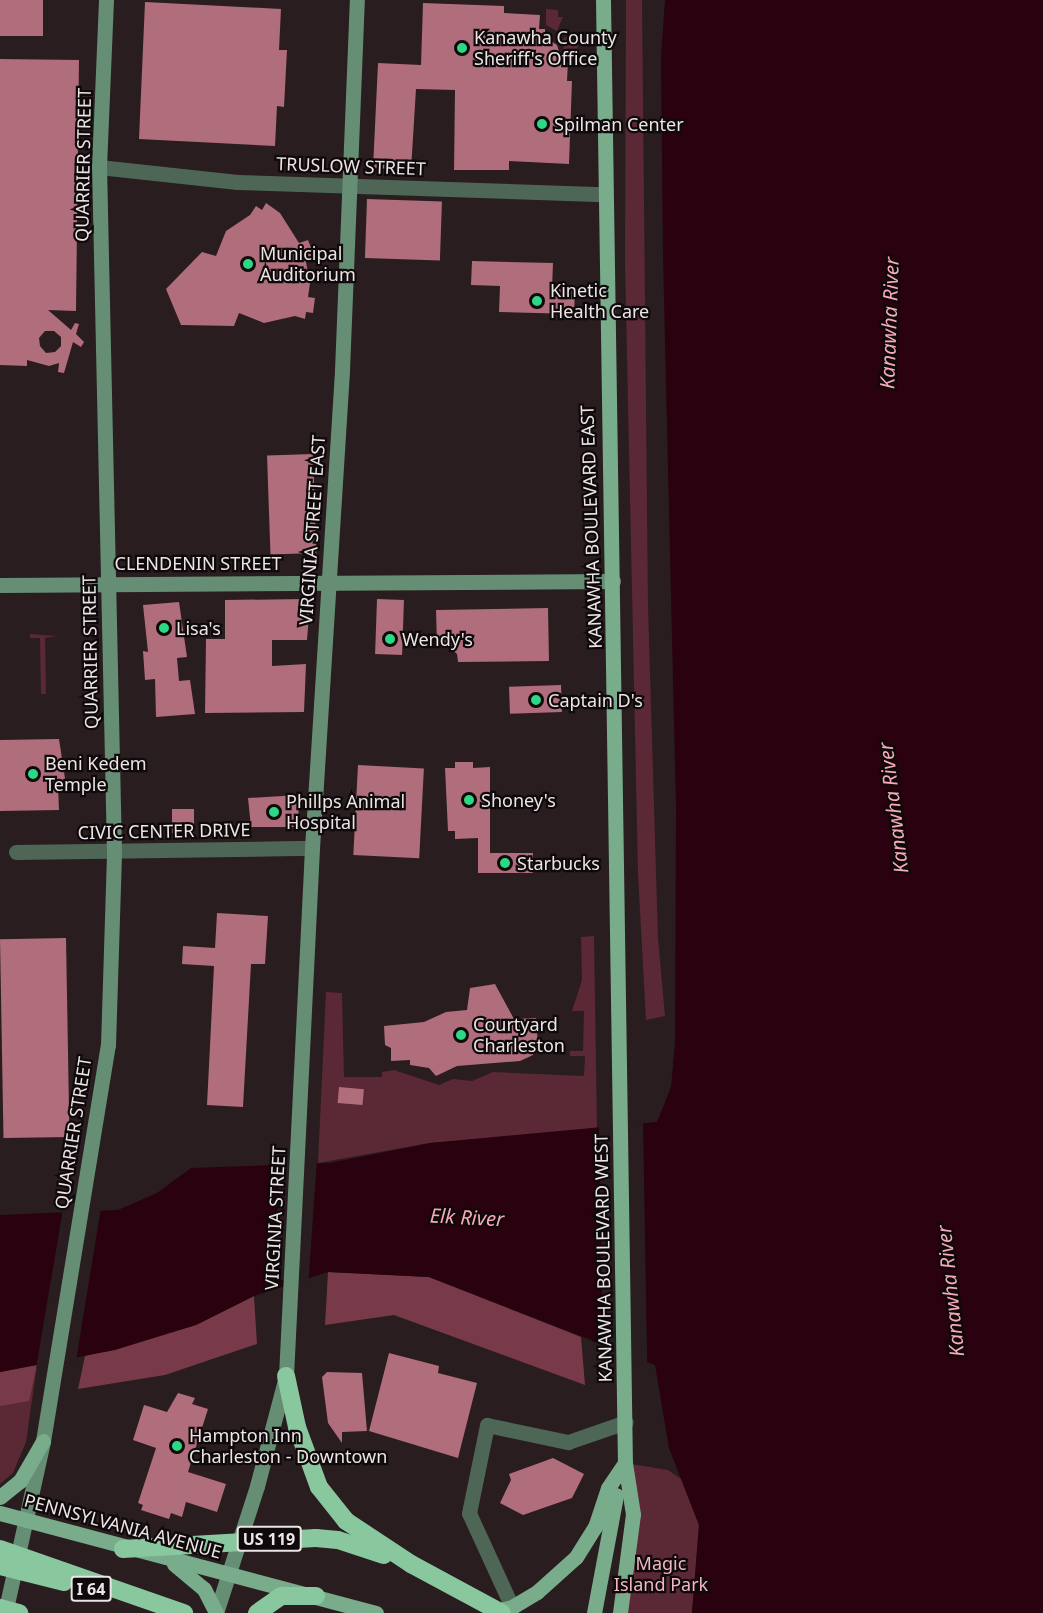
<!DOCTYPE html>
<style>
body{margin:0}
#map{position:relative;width:1043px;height:1613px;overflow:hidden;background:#291d1f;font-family:"Noto Sans",sans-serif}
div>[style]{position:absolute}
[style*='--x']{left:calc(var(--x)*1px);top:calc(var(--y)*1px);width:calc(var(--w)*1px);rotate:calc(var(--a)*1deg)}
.green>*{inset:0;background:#5b2835}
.forest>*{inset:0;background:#783a49}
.water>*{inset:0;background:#2a010e}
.pier>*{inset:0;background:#291d1f;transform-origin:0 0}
.building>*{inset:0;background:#b06d7b;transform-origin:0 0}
.street>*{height:15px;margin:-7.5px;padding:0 7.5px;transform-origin:7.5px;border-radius:7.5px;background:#4e6656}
.secondary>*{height:15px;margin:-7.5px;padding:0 7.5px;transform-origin:7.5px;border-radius:7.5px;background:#668e74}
.primary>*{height:15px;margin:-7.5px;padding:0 7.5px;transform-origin:7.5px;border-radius:7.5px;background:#78ac8b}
.highway>*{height:18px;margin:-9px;padding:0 9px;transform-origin:9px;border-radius:9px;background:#89c89f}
.dots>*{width:16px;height:16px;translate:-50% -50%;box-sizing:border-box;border:3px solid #0e090a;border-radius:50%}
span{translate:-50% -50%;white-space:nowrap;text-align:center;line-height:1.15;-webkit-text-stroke:4.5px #0e090a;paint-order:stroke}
.shield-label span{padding:2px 4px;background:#0e090a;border:2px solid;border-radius:4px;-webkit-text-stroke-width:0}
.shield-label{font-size:16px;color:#ece4e5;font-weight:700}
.poi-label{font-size:18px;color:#ece4e5}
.left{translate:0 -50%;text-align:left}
.street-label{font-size:18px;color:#ece4e5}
.park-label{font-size:18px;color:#f3b7c2}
.water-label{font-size:20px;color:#f8aab9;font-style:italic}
</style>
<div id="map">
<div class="green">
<div style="clip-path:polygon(626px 0,642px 0,648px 606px,658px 938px,665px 1016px,646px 1020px,638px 874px,625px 261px)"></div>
<div style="clip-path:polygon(546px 9px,558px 10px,558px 17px,563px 17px,557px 31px,546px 25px)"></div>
<div style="clip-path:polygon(573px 32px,573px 40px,578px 40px,577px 66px,563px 48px,566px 44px,562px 40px)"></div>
<div style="clip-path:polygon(30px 634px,57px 636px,45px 638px,46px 694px,41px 694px,40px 638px,30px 638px)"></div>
<div style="clip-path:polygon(594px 936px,597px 1130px,430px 1143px,318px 1163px,326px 992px,342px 993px,344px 1077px,382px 1077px,382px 1072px,394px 1070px,439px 1085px,453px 1079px,472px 1081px,493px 1072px,584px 1076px,585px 1056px,570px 1056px,570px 1051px,583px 1051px,584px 1011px,572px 1011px,582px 980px,581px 937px)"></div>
<div style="clip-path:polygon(37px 1365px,26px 1442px,13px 1473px,0 1484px,0 1372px)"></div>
<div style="clip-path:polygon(625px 1463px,668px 1470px,681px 1479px,699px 1525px,692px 1613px,620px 1613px,633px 1515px)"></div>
</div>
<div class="forest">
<div style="clip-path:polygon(328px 1272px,429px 1277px,581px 1337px,585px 1385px,394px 1315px,325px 1325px)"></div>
<div style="clip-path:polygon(254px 1296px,257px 1344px,165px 1375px,78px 1389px,85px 1356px,196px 1325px)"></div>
<div style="clip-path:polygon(37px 1365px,29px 1401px,0 1406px,0 1372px)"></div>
</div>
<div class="water">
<div style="clip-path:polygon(665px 0,1043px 0,1043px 1613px,692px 1613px,699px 1525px,669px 1448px,655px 1365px,429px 1277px,328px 1272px,254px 1296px,196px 1325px,115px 1350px,0 1372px,0 1215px,118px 1210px,157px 1193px,191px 1168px,330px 1163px,430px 1143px,657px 1122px,671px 1087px,675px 1042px,676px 807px,663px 255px,661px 57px)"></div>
</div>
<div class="pier">
<div style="left:643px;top:1122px;width:244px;height:44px;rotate:89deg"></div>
<div style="left:317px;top:1160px;width:122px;height:36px;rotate:94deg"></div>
<div style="clip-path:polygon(101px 1208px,76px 1361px,36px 1368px,63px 1209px)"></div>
</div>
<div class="building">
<div style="left:0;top:0;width:43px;height:36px"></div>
<div style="clip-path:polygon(145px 2px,281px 9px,279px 50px,287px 50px,284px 107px,277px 106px,275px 146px,139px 139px)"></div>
<div style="clip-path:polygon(423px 3px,504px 6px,504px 13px,540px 15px,539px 29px,545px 29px,545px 37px,557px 45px,562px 61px,568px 62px,567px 81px,572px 81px,569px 164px,509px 161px,509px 170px,454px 170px,455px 90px,416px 89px,411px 170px,373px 168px,378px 63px,421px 65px)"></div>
<div style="clip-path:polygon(evenodd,0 59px,79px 60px,76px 311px,48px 310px,71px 330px,75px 323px,79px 324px,76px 334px,84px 342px,81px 347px,73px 342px,64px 373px,58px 372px,59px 363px,49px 366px,27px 360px,27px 366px,0 365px,0 59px,45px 331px,54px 331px,61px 337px,61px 346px,55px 352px,46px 353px,40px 346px,39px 338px,45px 331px)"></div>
<div style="left:367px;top:199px;width:75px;height:59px;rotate:2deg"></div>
<div style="clip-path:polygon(266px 203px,280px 213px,299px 243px,308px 240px,315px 258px,306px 262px,310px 283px,308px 297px,315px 298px,313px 313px,306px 312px,305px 319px,295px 316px,264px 323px,239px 313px,234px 326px,181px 325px,166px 289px,202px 252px,216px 256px,226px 231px,250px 215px,256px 206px,262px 210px)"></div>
<div style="clip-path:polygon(472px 261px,553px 263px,552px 289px,575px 290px,574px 314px,499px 312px,500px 286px,471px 285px)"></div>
<div style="left:313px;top:454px;width:99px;height:46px;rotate:88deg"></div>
<div style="clip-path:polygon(306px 599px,310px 603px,307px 640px,272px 640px,272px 666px,306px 664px,304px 712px,205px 713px,206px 639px,225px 639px,225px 600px)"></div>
<div style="left:377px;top:599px;width:27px;height:55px;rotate:2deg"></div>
<div style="clip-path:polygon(179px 602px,187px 657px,177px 658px,179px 681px,190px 680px,195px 714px,156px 717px,155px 679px,145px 680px,143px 651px,148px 652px,143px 605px)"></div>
<div style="clip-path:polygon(548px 608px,549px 661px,458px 662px,457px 654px,448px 646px,437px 646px,436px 610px)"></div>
<div style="left:561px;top:685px;width:27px;height:52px;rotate:88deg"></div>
<div style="clip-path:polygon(59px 739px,66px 785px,58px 785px,59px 810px,0 811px,0 740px)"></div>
<div style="clip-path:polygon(455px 762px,473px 762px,473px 768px,490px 767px,490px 853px,533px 853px,533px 873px,478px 873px,478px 838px,455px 839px,455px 831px,448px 831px,445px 768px,455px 768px)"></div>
<div style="left:358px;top:765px;width:66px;height:90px;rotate:3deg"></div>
<div style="clip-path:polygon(299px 795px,298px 827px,251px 827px,248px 798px)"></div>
<div style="left:172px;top:809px;width:22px;height:24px"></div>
<div style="clip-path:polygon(217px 913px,268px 916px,265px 964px,251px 964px,243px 1107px,207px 1105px,214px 966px,182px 964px,183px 946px,215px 948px)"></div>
<div style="left:66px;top:938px;width:199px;height:66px;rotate:89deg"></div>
<div style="clip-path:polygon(495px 984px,514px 1019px,536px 1018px,538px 1045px,533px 1045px,533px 1055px,520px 1061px,457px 1066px,436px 1076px,429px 1068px,410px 1065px,410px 1060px,391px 1061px,391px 1048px,385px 1045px,384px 1026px,424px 1022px,446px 1012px,467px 1010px,470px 988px)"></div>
<div style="left:339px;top:1087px;width:25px;height:16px;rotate:5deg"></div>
<div style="clip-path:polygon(389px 1353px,439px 1366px,438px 1373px,477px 1383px,458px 1458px,369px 1431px)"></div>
<div style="clip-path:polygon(327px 1372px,362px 1373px,367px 1431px,342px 1432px,342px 1443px,328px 1423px,322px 1377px)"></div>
<div style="clip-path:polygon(178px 1393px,195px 1398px,192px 1404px,208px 1409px,188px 1472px,226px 1484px,217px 1512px,186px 1502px,182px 1517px,171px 1513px,169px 1519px,141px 1510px,143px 1505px,138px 1503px,156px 1448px,133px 1440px,144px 1405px,167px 1412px)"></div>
<div style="clip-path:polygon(553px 1458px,584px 1474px,572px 1498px,523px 1515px,500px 1503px,511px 1480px,509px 1474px)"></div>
</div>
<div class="street">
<div style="--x:99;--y:167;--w:139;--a:6.2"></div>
<div style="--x:237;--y:182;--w:366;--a:1.9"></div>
<div style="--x:16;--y:852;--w:296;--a:-0.8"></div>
<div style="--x:512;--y:1607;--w:103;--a:-114.6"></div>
<div style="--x:469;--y:1513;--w:90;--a:-78.4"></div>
<div style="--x:487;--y:1425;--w:83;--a:11.9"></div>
<div style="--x:568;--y:1442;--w:61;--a:-19"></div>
</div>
<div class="secondary">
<div style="--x:0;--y:585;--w:613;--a:-0.37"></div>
<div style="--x:5;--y:1613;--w:176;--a:-77.5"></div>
<div style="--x:43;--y:1441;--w:401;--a:-80.7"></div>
<div style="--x:108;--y:1045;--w:193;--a:-88.2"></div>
<div style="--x:114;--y:852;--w:685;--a:-91.25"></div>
<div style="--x:99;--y:167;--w:167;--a:-87.6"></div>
<div style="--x:216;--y:1613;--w:133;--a:-72.1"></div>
<div style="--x:257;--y:1486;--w:114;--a:-75.2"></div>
<div style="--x:286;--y:1376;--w:529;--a:-87.18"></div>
<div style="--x:312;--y:848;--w:479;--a:-86.4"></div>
<div style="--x:342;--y:370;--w:370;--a:-87.7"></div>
</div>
<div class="primary">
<div style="--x:603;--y:0;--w:1463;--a:89.14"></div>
<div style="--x:625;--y:1463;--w:52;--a:81.1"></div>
<div style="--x:633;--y:1514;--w:100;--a:97.5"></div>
<div style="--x:0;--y:1497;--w:26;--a:-39"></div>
<div style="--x:20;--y:1481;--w:46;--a:-60.1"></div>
<div style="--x:0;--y:1513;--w:389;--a:14.9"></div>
<div style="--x:174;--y:1564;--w:39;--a:40"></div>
<div style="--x:204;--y:1589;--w:27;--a:63"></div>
<div style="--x:491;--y:1612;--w:22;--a:-13"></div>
<div style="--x:512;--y:1607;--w:29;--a:-31"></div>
<div style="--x:537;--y:1592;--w:52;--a:-41.9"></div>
<div style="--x:576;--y:1557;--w:36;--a:-58"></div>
<div style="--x:595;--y:1527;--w:41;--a:-71.6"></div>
<div style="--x:608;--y:1488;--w:30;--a:-56"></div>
<div style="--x:594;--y:1613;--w:120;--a:-79.4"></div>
</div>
<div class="highway">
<div style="--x:286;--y:1376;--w:52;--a:77.8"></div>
<div style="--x:297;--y:1427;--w:64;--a:69.9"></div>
<div style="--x:319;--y:1487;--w:43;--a:51.5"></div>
<div style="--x:346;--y:1521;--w:78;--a:33.5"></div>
<div style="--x:411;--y:1564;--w:103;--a:28.3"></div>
<div style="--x:0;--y:1549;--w:195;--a:19.2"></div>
<div style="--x:123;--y:1549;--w:193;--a:-3.3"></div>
<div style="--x:316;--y:1538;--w:22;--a:5"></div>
<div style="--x:338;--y:1540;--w:48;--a:18.1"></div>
<div style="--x:0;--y:1566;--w:66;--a:14"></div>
<div style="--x:0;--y:1608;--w:20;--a:15"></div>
<div style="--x:257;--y:1613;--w:29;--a:-35"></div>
<div style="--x:281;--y:1596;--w:35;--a:0"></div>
</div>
<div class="dots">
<div style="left:462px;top:48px;background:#2cd884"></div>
<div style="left:542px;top:124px;background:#2cd884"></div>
<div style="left:248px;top:264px;background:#2cd884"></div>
<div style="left:537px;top:301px;background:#2cd884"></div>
<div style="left:164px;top:628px;background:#2cd884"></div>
<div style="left:390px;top:639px;background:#2cd884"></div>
<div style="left:536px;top:700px;background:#2cd884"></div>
<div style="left:33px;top:774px;background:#2cd884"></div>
<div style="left:469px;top:800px;background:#2cd884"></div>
<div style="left:274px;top:812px;background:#2cd884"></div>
<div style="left:505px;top:863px;background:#2cd884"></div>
<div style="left:461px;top:1035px;background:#2cd884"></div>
<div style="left:177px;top:1446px;background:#2cd884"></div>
</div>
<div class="shield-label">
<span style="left:269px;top:1539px">US 119</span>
<span style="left:91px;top:1589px">I 64</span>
</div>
<div class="poi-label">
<span class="left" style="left:474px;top:48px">Kanawha County<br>Sheriff's Office</span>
<span class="left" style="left:554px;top:124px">Spilman Center</span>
<span class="left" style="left:260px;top:264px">Municipal<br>Auditorium</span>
<span class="left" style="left:550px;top:301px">Kinetic<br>Health Care</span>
<span class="left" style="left:176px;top:628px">Lisa's</span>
<span class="left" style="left:402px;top:639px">Wendy's</span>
<span class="left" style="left:548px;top:700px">Captain D's</span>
<span class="left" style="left:45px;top:774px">Beni Kedem<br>Temple</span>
<span class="left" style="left:481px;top:800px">Shoney's</span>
<span class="left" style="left:286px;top:812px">Phillps Animal<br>Hospital</span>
<span class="left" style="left:517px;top:863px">Starbucks</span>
<span class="left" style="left:473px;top:1035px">Courtyard<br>Charleston</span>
<span class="left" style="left:189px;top:1446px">Hampton Inn<br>Charleston - Downtown</span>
</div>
<div class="street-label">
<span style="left:83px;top:165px;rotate:-89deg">QUARRIER STREET</span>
<span style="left:351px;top:166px;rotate:2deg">TRUSLOW STREET</span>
<span style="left:591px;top:527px;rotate:-92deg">KANAWHA BOULEVARD EAST</span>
<span style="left:312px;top:530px;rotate:-86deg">VIRGINIA STREET EAST</span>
<span style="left:198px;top:563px">CLENDENIN STREET</span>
<span style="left:90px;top:652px;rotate:-91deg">QUARRIER STREET</span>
<span style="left:164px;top:831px;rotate:-1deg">CIVIC CENTER DRIVE</span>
<span style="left:73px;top:1133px;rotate:-81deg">QUARRIER STREET</span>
<span style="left:275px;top:1218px;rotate:-87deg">VIRGINIA STREET</span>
<span style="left:603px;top:1258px;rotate:-91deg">KANAWHA BOULEVARD WEST</span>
<span style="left:123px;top:1526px;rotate:15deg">PENNSYLVANIA AVENUE</span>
</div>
<div class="park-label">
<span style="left:661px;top:1574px">Magic<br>Island Park</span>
</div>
<div class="water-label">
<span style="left:889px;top:323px;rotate:-88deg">Kanawha River</span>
<span style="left:893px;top:808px;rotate:-97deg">Kanawha River</span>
<span style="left:467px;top:1217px;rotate:3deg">Elk River</span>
<span style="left:950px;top:1291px;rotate:-96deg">Kanawha River</span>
</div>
</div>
